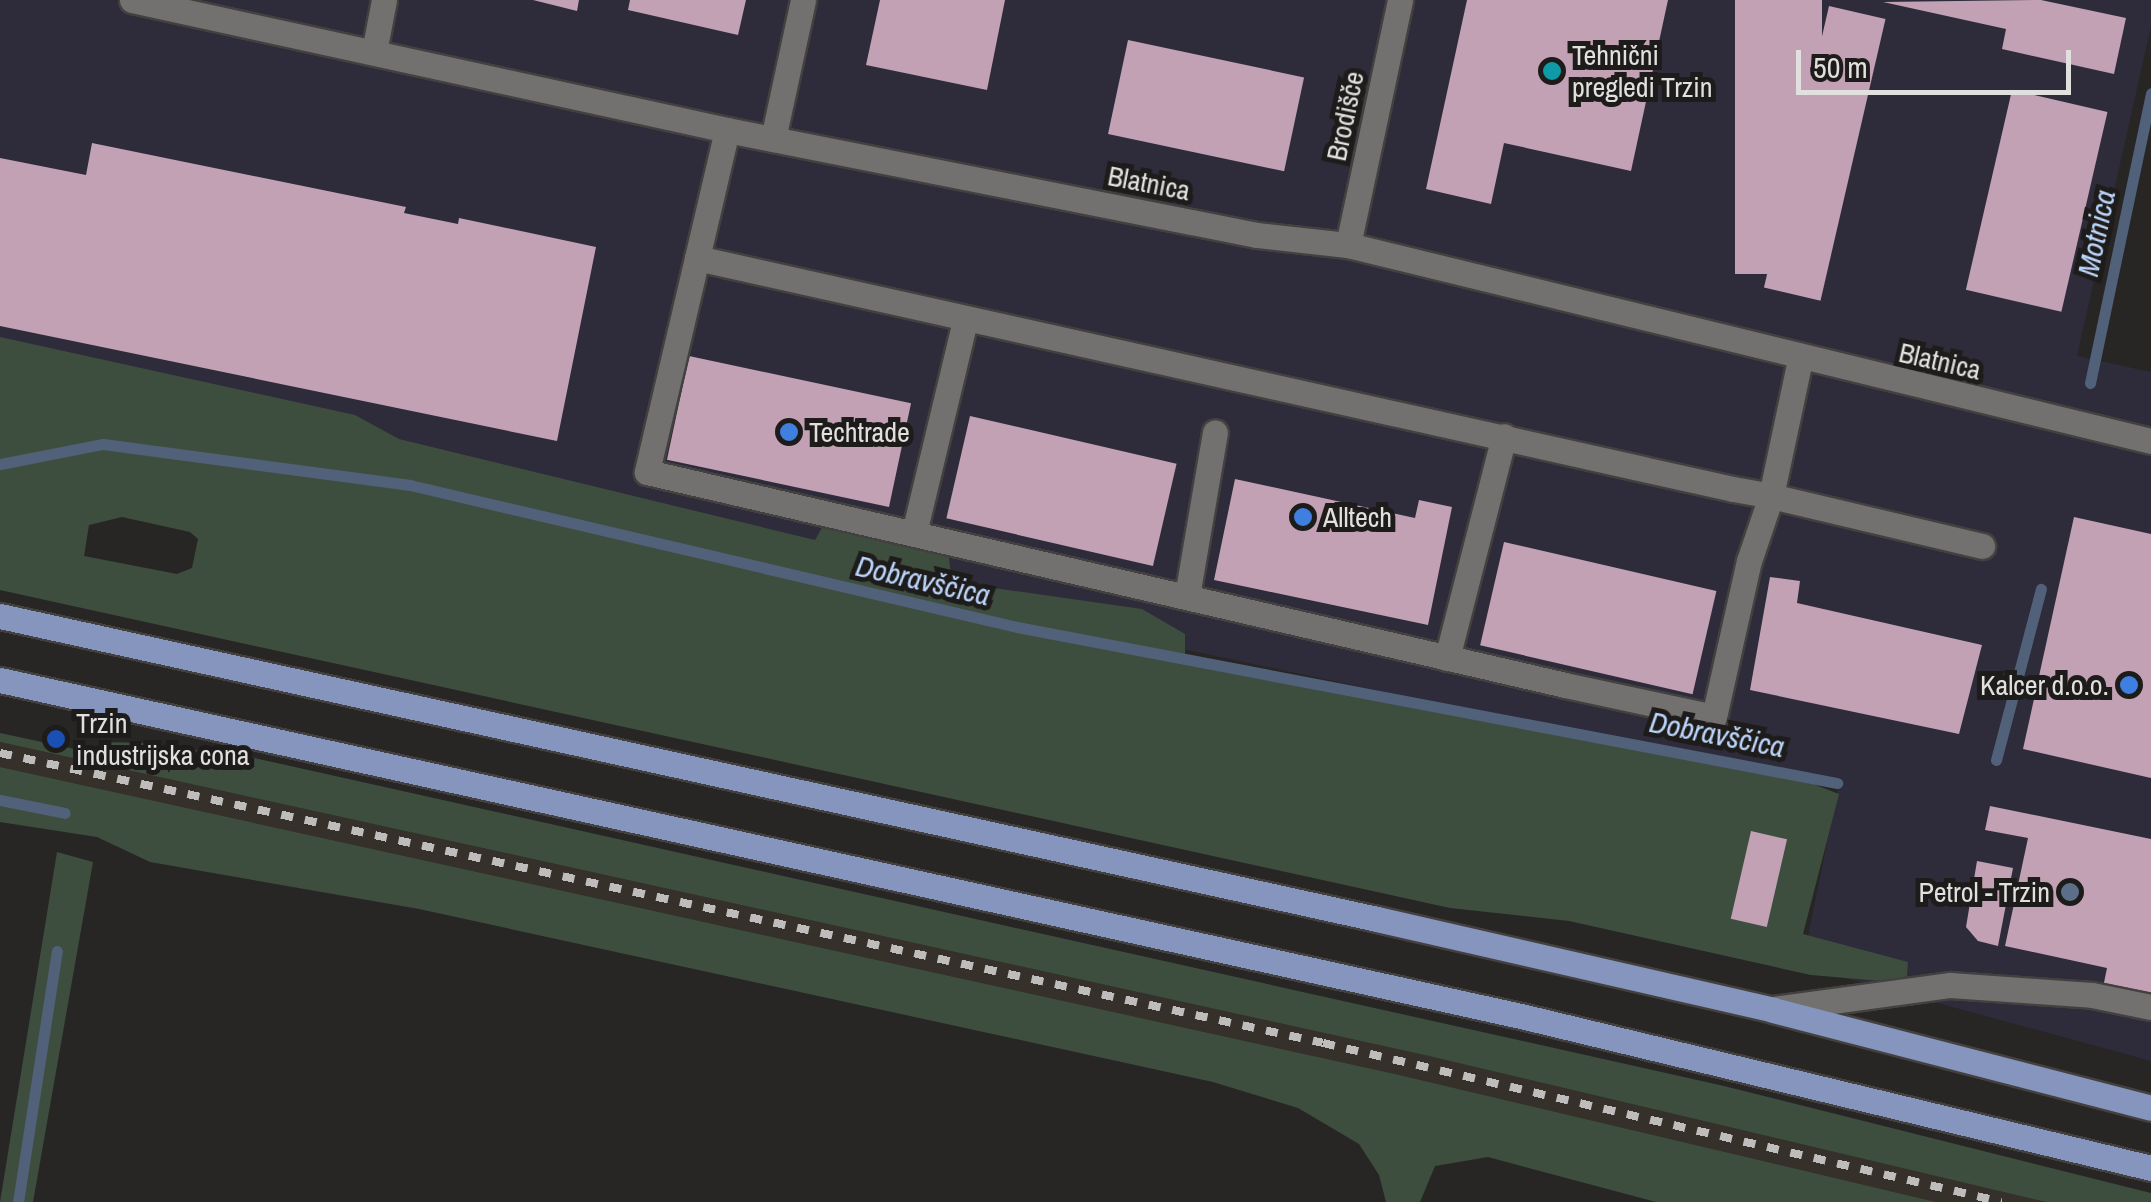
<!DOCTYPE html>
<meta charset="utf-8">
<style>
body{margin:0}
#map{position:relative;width:2151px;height:1202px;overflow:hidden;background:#282624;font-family:"Archivo Narrow",sans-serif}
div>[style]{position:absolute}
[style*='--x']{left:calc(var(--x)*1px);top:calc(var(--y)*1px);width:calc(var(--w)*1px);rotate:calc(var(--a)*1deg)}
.industrial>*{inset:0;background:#2e2b3b}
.built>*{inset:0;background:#36302a}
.green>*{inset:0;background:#3d4e3f}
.stream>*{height:11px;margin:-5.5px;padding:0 5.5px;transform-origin:5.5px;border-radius:5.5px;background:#51617a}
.building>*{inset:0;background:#c1a1b3;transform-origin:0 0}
.roads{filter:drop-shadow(2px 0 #43413f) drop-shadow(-2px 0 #43413f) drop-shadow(0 2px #43413f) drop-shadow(0 -2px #43413f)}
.minor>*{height:25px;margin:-12.5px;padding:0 12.5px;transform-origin:12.5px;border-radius:12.5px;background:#73716f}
.major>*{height:25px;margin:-12.5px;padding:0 12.5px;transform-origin:12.5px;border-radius:12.5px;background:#8695be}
.rail>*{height:8px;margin-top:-4px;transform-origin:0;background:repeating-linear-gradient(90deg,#bebdbc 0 12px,transparent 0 24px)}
.dots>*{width:28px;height:28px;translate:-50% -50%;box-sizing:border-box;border:5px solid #1e1c1a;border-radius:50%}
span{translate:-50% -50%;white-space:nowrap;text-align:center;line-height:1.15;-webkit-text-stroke:10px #1e1c1a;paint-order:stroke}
.poi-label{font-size:28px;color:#e1e0df}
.left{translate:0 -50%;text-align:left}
.right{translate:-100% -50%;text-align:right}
.street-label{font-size:28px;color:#e1e0df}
.water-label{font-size:30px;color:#bcd5fb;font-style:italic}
.scale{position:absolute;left:1796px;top:50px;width:275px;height:45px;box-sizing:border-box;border:5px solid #e1e0df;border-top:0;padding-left:12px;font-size:30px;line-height:35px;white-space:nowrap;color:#e1e0df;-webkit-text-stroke:8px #1e1c1a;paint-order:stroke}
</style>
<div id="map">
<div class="industrial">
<div style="clip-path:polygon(0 0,2151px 0,2151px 26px,2077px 356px,2151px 372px,2151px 1061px,1802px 966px,1838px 788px,410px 485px,0 367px)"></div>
</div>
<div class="built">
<div style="clip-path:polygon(0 742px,1429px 1056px,2046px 1202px,1936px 1202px,1395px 1074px,0 767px)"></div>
</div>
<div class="green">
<div style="clip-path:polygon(evenodd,0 337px,355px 415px,399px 439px,815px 540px,828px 517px,947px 543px,952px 582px,1142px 609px,1185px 634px,1185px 658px,1813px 784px,1839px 794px,1803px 934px,1908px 962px,1907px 976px,1892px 982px,1811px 975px,1569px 921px,1450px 908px,0 590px,0 337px,122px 517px,190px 532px,198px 539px,192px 568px,177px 574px,84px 556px,89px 525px,122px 517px)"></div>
<div style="clip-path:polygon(0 733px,98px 754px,102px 742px,147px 743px,250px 757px,1724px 1086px,2151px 1193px,2151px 1202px,2046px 1202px,1429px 1056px,0 742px)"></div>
<div style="clip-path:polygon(0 767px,1395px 1074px,1936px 1202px,1656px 1202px,1488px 1157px,1435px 1166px,1420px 1202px,1386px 1202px,1379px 1175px,1359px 1144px,1298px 1108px,1213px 1082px,419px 909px,150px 862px,97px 837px,0 822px)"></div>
<div style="clip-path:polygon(57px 852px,93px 862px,33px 1202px,0 1202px)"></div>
</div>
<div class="stream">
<div style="--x:2090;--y:383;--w:296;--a:-78.1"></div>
<div style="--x:0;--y:464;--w:105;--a:-11"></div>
<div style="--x:103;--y:444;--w:310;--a:7.6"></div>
<div style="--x:410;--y:485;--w:623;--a:13.17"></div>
<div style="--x:1017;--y:627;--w:835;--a:10.77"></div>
<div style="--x:1996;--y:760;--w:177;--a:-75.3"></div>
<div style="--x:0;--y:800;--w:66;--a:11.3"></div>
<div style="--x:18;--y:1202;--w:254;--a:-81.2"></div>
</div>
<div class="building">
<div style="clip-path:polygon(533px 0,579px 0,577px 11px)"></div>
<div style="clip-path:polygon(630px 0,746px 0,738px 35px,628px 10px)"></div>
<div style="clip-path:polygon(880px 0,1005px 0,987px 90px,866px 65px)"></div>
<div style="clip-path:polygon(1467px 0,1668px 0,1631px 171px,1504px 143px,1491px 204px,1426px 189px)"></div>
<div style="left:1735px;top:0;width:87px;height:274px"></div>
<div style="clip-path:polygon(2041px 0,2126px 18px,2114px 74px,2002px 49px,2006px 29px,1883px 2px)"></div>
<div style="left:1829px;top:6px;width:58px;height:289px;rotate:13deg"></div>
<div style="left:1128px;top:40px;width:180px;height:96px;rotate:12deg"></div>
<div style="left:2012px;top:90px;width:98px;height:205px;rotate:13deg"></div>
<div style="clip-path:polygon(92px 143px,406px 207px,404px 213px,458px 224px,459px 218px,596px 247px,557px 441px,0 326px,0 158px,86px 175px)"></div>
<div style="left:689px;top:356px;width:227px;height:106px;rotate:12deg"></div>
<div style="left:970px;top:416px;width:212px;height:105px;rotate:13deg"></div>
<div style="clip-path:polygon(1235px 479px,1415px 518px,1419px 500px,1452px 507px,1428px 625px,1214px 580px)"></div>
<div style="clip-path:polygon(2074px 517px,2151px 534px,2151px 778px,2023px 749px)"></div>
<div style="left:1504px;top:542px;width:218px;height:106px;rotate:13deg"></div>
<div style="clip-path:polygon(1770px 577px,1800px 581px,1797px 603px,1982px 645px,1959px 734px,1750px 690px)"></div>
<div style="clip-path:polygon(1990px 806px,2151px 839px,2151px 1017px,2099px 1007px,2107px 968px,2005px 946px,2028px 838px,1985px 830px)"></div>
<div style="left:1751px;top:831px;width:37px;height:90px;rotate:13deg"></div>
<div style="clip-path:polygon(1977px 861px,2013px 868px,1998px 946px,1978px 941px,1966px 927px)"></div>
</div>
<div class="roads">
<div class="minor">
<div style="--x:132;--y:0;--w:609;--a:12.32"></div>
<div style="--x:727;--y:130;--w:540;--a:11.21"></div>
<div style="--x:1257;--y:235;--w:92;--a:6.3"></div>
<div style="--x:1348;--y:245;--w:827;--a:13.72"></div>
<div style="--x:374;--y:52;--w:53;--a:-79.1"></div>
<div style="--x:727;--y:130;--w:131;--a:103.2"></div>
<div style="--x:697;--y:258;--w:1061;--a:12.57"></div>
<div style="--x:1733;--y:489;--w:39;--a:10"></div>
<div style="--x:1771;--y:496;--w:139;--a:-78"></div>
<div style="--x:773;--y:139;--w:142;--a:-77.8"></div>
<div style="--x:1348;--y:245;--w:250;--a:-78"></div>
<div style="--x:697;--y:258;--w:220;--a:103.2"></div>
<div style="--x:647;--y:472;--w:942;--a:13.06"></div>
<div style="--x:1565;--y:685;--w:152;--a:12.1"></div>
<div style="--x:1714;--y:717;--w:160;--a:-77.4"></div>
<div style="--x:1749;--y:561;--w:69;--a:-71.3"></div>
<div style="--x:1771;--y:496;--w:217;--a:13.3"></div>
<div style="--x:914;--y:533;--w:218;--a:-76.5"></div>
<div style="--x:1187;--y:596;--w:166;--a:-80.3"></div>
<div style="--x:1447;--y:658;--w:229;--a:-75.6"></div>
<div style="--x:1774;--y:1009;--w:178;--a:-7.8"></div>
<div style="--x:1950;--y:985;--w:142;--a:4"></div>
<div style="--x:2092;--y:995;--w:60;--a:11.5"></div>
</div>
<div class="major">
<div style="--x:0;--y:616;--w:1410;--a:12.41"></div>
<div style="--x:1377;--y:919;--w:406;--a:12.9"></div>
<div style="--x:1773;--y:1010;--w:390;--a:14.5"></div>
<div style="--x:0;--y:680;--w:1562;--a:12.46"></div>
<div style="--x:1525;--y:1017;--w:644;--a:13.56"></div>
</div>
</div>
<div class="rail">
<div style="--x:0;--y:753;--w:1354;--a:12.36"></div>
<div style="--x:1323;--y:1043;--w:697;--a:13.18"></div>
</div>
<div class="dots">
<div style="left:1552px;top:71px;background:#0f9aa8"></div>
<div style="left:789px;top:432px;background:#3f7fe0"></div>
<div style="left:1303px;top:517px;background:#3f7fe0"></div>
<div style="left:2129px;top:685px;background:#3f7fe0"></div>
<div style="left:56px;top:739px;background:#1a4fb4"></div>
<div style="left:2070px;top:892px;background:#5c6f8a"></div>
</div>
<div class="poi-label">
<span class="left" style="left:1572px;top:71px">Tehnični<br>pregledi Trzin</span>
<span class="left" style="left:809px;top:432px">Techtrade</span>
<span class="left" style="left:1323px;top:517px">Alltech</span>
<span class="right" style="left:2109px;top:685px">Kalcer d.o.o.</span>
<span class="left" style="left:76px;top:739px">Trzin<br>industrijska cona</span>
<span class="right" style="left:2050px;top:892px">Petrol - Trzin</span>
</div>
<div class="street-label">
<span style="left:1345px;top:116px;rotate:-78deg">Brodišče</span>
<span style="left:1149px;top:183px;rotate:11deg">Blatnica</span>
<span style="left:1940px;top:361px;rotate:13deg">Blatnica</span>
</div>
<div class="water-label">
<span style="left:2096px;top:233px;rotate:-78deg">Motnica</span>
<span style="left:923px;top:580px;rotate:13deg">Dobravščica</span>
<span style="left:1717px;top:734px;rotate:11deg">Dobravščica</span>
</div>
<div class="scale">50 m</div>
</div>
